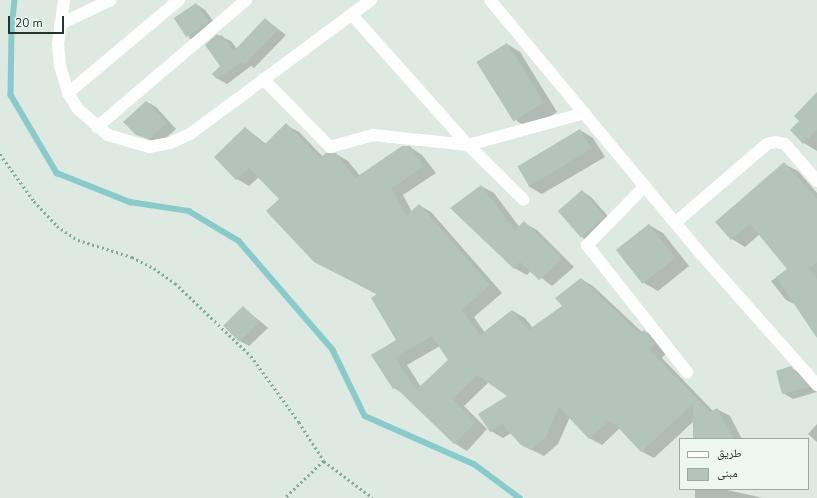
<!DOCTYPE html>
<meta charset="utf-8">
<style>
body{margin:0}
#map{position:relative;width:817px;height:498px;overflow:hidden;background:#dee9e2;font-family:"Nunito Sans","Noto Naskh Arabic",sans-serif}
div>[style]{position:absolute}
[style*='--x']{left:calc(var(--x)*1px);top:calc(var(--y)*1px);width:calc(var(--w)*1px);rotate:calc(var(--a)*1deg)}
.shadow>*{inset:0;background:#0003}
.stream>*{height:5.5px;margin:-2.75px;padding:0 2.75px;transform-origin:2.75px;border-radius:2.75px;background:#89cacb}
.building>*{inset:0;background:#b4c3bb;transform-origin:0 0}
.path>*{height:2.5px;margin-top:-1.25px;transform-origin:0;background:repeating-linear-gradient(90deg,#81aa97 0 2px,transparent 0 5px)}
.minor>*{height:12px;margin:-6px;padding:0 6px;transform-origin:6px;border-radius:6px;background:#fff}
span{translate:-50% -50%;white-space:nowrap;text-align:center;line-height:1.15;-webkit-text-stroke:3px #eef6f1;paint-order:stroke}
.legend{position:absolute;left:679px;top:438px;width:130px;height:52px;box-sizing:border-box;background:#eef6f1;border:1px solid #9caaa3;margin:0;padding:5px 7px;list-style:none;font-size:12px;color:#21372e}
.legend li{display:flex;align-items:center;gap:8px;height:20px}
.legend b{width:20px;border:1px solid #9caaa3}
.scale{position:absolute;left:8px;top:16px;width:56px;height:18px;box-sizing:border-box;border:2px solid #21372e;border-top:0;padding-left:5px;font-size:12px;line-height:14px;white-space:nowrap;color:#21372e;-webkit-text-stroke:3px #eef6f1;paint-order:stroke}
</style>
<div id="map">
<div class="shadow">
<div style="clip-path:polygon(196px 4px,205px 10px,218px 28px,199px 44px,189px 38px)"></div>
<div style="clip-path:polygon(265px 19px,286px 35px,254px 68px,251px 66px,227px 84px,218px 79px,214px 74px,221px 66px,218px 35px,231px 41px,237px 49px)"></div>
<div style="clip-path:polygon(507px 44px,520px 52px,557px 112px,530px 129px,517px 121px)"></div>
<div style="clip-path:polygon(817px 94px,817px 151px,804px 143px,791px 130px,800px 121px)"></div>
<div style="clip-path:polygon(147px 102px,156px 107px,176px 129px,159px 144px,136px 134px)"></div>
<div style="clip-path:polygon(evenodd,286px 125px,299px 132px,323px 157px,336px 154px,348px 161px,360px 176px,410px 147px,422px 155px,436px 173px,403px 195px,412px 212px,419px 205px,431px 212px,502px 293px,474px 317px,485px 333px,513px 311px,525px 318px,533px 328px,564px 307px,581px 279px,593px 286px,643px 333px,644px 331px,657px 338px,667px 352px,662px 358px,713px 411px,717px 409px,730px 416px,742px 439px,694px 439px,694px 421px,654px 458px,641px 451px,620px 428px,602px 445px,589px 438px,570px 417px,558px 444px,544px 456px,522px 445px,511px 433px,503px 438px,491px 431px,508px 396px,489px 382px,464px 406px,487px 429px,467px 451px,454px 443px,402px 393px,394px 388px,373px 355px,397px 340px,378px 295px,327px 268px,281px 199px,259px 177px,249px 186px,237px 179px,246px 128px,266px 144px,286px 125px,440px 346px,450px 360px,421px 387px,407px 365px,440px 346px)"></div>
<div style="clip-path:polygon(580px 130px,593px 138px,605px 157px,542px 194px,528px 186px)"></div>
<div style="clip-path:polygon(784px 164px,798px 171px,817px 193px,817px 334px,798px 306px,786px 300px,771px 281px,789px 269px,760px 234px,745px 247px,732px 239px)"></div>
<div style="clip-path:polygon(481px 186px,494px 193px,520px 228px,524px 223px,537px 230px,574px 267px,552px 286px,531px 270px,527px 275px,514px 268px)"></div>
<div style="clip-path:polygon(582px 191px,591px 197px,613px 222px,592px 244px,583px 238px,559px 211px)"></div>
<div style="clip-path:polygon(649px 225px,663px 233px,689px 266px,658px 291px,644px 283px)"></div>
<div style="clip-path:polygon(243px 307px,268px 328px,249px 346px,240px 341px)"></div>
<div style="clip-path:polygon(790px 367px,800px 373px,817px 392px,793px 399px,783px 393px)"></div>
<div style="clip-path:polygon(817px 424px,817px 442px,808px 434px)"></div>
<div style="clip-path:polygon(695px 489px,723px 489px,763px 498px,695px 498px)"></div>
</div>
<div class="stream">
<div style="--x:15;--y:0;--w:31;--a:96"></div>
<div style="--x:12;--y:31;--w:64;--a:90.9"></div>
<div style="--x:11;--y:95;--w:91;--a:59.5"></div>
<div style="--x:57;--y:173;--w:79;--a:21.7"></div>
<div style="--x:130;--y:202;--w:60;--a:8.7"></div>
<div style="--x:189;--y:211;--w:58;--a:31"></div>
<div style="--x:239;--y:241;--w:144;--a:49.2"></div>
<div style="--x:333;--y:350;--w:73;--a:64.1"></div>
<div style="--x:365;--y:416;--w:119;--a:23.8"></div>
<div style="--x:474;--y:464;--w:57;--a:36.5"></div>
</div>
<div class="building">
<div style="left:196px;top:3px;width:23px;height:27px;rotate:56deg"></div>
<div style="clip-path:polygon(265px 18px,278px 30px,245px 64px,242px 62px,217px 79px,212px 74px,220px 66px,205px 45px,217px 34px,219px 37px,222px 35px,234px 51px)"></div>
<div style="left:507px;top:43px;width:70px;height:36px;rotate:58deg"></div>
<div style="clip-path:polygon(817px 92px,817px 130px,803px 144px,790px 130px,799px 121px,794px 116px)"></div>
<div style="clip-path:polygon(146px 101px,167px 123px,149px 139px,136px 135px,123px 122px)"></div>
<div style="clip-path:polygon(evenodd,286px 123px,320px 158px,326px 153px,336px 153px,355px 178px,402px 146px,410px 146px,424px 166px,392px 188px,406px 216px,419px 204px,490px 285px,462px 310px,480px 335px,512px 310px,528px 330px,562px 306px,555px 298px,581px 278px,640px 334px,644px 330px,655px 344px,650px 350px,710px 412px,717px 408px,734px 439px,693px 439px,693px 404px,641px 452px,614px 423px,613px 424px,609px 421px,589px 439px,559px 407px,546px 437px,531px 450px,521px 445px,502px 424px,490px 432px,478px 414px,507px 396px,477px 375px,452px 399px,476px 422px,454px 444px,395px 387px,393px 389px,371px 355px,396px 340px,371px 298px,377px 294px,314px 262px,266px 211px,279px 199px,249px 168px,236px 180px,214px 157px,245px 127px,264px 145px,286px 123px,432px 336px,448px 360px,416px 390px,395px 358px,432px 336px)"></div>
<div style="left:580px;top:129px;width:23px;height:73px;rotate:59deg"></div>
<div style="clip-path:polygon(784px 162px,817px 199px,817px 262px,809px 268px,817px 279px,817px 338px,776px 277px,787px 269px,750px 224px,731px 240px,715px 222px)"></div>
<div style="clip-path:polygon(481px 185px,515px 230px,524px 221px,559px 255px,562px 260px,539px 280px,520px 262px,514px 269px,450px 208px)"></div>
<div style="left:582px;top:190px;width:35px;height:32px;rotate:49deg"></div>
<div style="left:649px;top:224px;width:43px;height:42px;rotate:52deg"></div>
<div style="left:243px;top:306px;width:23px;height:28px;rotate:45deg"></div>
<div style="clip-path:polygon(791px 366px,809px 387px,782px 394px,776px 371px)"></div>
</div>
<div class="path">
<div style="--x:0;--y:154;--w:58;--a:54.1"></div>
<div style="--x:34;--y:201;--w:34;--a:47"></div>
<div style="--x:57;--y:226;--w:25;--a:34"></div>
<div style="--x:78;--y:240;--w:57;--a:17.5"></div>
<div style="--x:132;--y:257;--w:25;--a:27"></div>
<div style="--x:154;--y:268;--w:26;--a:36"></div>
<div style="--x:175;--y:283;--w:105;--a:43.8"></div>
<div style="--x:251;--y:356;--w:82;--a:54"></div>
<div style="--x:299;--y:422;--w:46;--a:57.3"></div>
<div style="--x:324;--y:461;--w:54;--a:136.5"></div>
<div style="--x:324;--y:461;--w:61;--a:37.1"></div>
</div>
<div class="minor">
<div style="--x:64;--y:0;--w:44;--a:97.8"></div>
<div style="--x:58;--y:44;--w:22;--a:85"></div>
<div style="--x:60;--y:66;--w:28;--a:73"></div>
<div style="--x:68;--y:93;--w:19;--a:58"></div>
<div style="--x:78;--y:109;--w:40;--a:41"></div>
<div style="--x:108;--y:135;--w:43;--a:16.3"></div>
<div style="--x:149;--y:147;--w:21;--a:-11"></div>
<div style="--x:170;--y:143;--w:22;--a:-24"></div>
<div style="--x:190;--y:134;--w:225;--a:-36.5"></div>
<div style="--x:490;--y:0;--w:332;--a:50.3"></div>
<div style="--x:702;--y:255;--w:174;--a:48.5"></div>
<div style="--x:353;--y:16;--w:173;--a:48.3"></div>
<div style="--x:468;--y:145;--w:78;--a:44.5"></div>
<div style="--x:60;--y:24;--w:56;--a:-25.2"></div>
<div style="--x:263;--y:79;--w:95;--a:45.4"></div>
<div style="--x:330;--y:147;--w:45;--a:-15.6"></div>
<div style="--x:373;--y:135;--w:96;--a:6"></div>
<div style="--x:468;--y:145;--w:121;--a:-15.3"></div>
<div style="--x:68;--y:93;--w:145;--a:-40"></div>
<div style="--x:97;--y:127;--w:196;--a:-40.4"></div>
<div style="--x:645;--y:186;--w:83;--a:134.5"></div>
<div style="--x:587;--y:245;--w:162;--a:51.8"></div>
<div style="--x:676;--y:222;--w:120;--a:-40.6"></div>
<div style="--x:767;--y:144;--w:9;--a:-13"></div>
<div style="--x:776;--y:142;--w:9;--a:13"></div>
<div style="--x:785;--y:144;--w:49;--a:49.1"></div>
</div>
<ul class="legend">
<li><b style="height:5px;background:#fff"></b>طريق</li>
<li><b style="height:11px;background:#b4c3bb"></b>مبنى</li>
</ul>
<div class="scale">20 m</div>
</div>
